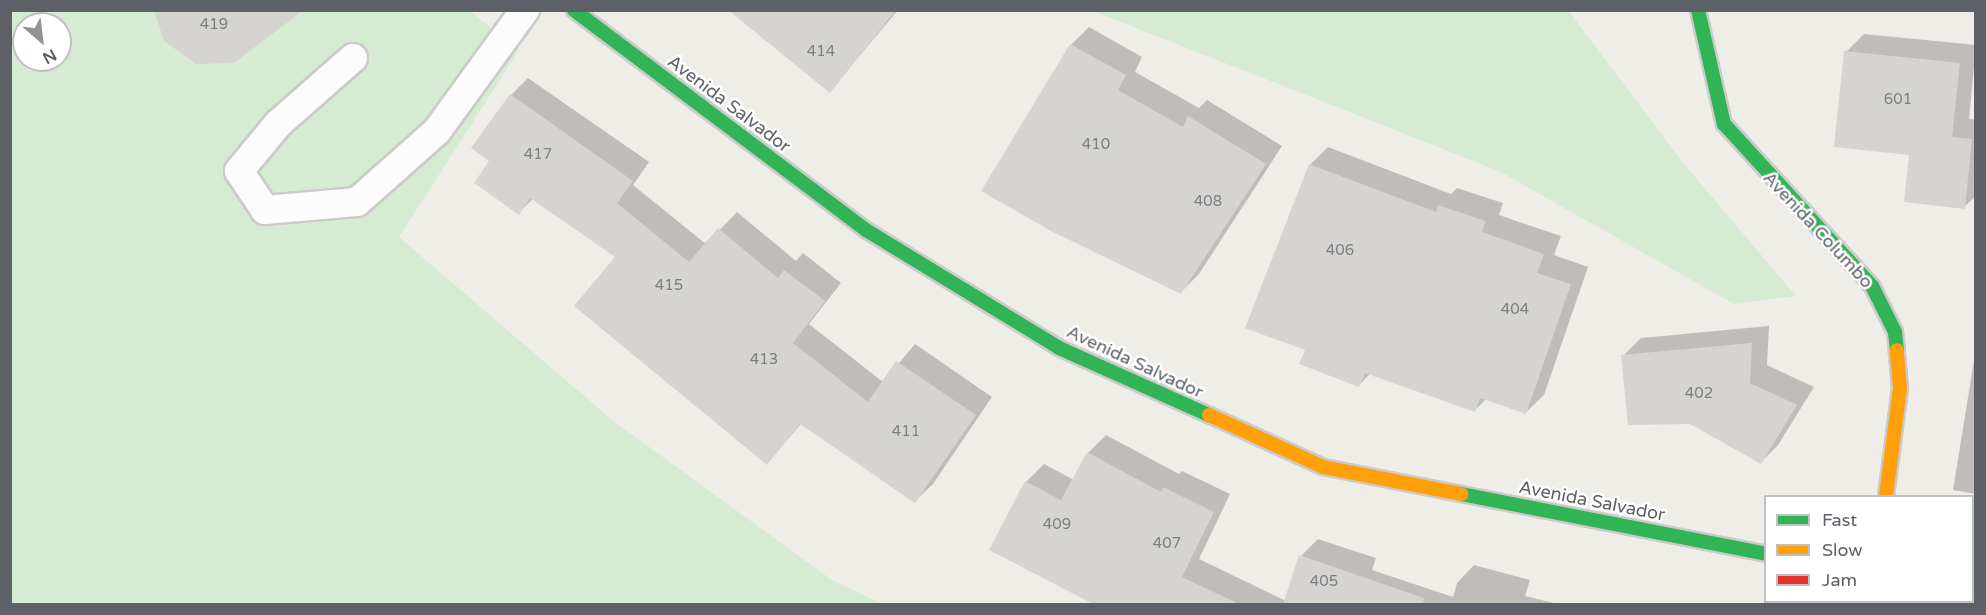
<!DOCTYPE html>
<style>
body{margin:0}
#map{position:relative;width:1986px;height:615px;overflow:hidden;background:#eeede8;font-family:"Varela Round",sans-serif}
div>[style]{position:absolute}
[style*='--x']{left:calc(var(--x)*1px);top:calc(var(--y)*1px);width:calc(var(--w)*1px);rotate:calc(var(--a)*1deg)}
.green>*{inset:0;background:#d5ecd3}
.shadow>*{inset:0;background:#0003}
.building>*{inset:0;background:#d5d4d1}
.roads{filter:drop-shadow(2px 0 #cbcbca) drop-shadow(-2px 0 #cbcbca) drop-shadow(0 2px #cbcbca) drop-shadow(0 -2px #cbcbca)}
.lane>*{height:28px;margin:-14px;padding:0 14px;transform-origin:14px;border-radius:14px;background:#fcfcfc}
.street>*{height:33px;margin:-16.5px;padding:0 16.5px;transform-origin:16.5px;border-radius:16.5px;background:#fcfcfc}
.fast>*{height:14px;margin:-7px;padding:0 7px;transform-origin:7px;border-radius:7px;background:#30b455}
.slow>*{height:14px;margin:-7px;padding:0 7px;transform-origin:7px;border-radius:7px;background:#ff9f0a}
.jam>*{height:14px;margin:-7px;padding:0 7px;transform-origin:7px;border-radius:7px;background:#e5322d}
span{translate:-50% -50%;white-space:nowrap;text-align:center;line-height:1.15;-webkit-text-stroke:5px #fff;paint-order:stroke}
.number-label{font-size:15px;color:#7c7f82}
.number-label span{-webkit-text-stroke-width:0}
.street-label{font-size:18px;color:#5d6167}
.frame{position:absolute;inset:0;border:12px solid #5d6167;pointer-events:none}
.legend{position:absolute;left:1764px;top:495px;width:210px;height:108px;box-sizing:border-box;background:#fff;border:2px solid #bec0c2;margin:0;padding:8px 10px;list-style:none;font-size:18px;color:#5d6167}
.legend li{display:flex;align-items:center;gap:12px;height:30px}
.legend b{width:30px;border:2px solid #bec0c2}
.north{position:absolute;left:12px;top:12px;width:60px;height:60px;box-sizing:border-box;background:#fff;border:2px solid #bec0c2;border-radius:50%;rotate:152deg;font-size:16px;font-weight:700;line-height:24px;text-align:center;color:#5d6167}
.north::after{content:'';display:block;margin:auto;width:21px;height:27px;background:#909294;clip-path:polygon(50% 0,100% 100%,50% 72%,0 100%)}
</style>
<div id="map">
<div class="green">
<div style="clip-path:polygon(1561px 10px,1570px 13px,1684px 164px,1796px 296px,1734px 304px,1499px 171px,1093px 11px)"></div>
<div style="clip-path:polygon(evenodd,10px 11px,470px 11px,519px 50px,399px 237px,612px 420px,832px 580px,883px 604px,11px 604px,10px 11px,24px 24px,60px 24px,60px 60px,24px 60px,24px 24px)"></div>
</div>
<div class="shadow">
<div style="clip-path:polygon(731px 10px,898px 10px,830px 91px)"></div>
<div style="clip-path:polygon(1089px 27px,1142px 57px,1135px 72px,1199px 108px,1207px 100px,1282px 146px,1199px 274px,1181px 292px,983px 190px,1071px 45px)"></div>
<div style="clip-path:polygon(1864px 34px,1976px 45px,1969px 119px,1976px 120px,1976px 196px,1964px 207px,1911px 154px,1846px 52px)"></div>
<div style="clip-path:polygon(528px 78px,649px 162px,633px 185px,706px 244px,737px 212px,796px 261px,803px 253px,841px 283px,809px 324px,883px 382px,915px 344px,992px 397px,933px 484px,915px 501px,802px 423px,767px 463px,617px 257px,534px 198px,518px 213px,491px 161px,511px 95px)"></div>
<div style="clip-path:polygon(1328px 147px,1451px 194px,1457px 188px,1503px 203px,1499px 215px,1561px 236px,1554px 255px,1588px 267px,1544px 395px,1526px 412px,1486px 399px,1475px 410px,1370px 374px,1359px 385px,1307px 349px,1310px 165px)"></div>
<div style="clip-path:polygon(1769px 326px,1767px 365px,1814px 387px,1778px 445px,1761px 462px,1623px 356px,1641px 338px)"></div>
<div style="clip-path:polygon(1976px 348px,1976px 494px,1953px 490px)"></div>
<div style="clip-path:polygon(1106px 435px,1179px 474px,1182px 471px,1230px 494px,1199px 559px,1286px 601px,1301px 556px,1318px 539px,1376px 558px,1372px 570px,1453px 597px,1457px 583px,1474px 565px,1530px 580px,1525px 596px,1558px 604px,1097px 604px,991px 549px,1026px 482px,1044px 464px,1074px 480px,1088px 453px)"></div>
</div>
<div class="building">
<div style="clip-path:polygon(154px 10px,304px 10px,234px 63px,196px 64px,164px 41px)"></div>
<div style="clip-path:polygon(728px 10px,896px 10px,830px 93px)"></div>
<div style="clip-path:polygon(1070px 44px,1126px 75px,1118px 90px,1183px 127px,1188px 116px,1266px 164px,1181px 294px,1051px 231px,981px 191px)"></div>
<div style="clip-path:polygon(1844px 51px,1960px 63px,1952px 137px,1972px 139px,1965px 209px,1904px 202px,1909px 155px,1834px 147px)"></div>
<div style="clip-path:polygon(510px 94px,633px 181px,617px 203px,689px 262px,718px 228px,778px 278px,784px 270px,825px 301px,793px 343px,868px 402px,896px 361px,976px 415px,915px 503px,800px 424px,767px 465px,574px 306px,615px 257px,530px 198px,519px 215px,474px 183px,489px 161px,471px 148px)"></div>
<div style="clip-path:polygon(1309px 164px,1436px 212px,1438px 205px,1486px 221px,1482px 232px,1544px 254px,1537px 273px,1571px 284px,1526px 414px,1480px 398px,1475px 412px,1365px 373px,1359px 387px,1299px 364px,1305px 350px,1245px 328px)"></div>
<div style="clip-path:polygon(1752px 343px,1750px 383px,1797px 405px,1761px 464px,1690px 424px,1628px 425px,1621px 355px)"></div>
<div style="clip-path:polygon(1087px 452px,1161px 492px,1163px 487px,1214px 512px,1182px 577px,1239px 604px,1093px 604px,989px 550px,1025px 481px,1061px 500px)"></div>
<div style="clip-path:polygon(1299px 555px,1424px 598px,1423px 604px,1283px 604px)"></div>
</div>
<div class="roads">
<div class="lane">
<div style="--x:353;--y:58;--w:100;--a:138.7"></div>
<div style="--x:278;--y:124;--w:61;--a:129.7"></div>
<div style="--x:239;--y:171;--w:47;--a:56.3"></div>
<div style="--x:265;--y:210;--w:92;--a:-5"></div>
<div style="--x:357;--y:202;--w:107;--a:-41.6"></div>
<div style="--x:437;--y:131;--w:150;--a:-54"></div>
</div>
<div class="street">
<div style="--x:1870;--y:604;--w:2;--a:-63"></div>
</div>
<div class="fast">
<div style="--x:574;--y:10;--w:366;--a:37"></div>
<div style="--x:866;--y:230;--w:226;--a:31.4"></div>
<div style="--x:1059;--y:348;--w:164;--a:24.1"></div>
<div style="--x:1698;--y:10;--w:117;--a:77.2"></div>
<div style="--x:1724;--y:124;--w:219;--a:47.6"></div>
<div style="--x:1872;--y:286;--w:51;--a:63.4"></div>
<div style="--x:1895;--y:332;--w:18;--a:84"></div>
<div style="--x:1461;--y:494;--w:311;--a:11.1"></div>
</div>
<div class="slow">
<div style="--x:1209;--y:415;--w:125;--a:24.5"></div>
<div style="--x:1323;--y:467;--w:141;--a:11.1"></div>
<div style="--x:1886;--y:496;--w:109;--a:-82.6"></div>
<div style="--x:1900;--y:388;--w:38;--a:-95"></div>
</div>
<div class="jam">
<div style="--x:1972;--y:590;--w:4;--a:14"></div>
</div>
</div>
<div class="number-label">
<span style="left:214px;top:25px">419</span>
<span style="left:821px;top:52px">414</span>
<span style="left:1898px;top:100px">601</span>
<span style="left:1096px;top:145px">410</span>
<span style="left:538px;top:155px">417</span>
<span style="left:1208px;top:202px">408</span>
<span style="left:1340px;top:251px">406</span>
<span style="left:669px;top:286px">415</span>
<span style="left:1515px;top:310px">404</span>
<span style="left:764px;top:360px">413</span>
<span style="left:1699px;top:394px">402</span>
<span style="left:906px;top:432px">411</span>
<span style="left:1057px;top:525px">409</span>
<span style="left:1167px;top:544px">407</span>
<span style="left:1324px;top:582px">405</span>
</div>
<div class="street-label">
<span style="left:729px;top:104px;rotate:37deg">Avenida Salvador</span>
<span style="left:1818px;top:230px;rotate:47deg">Avenida Columbo</span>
<span style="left:1135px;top:362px;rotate:25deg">Avenida Salvador</span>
<span style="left:1592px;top:501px;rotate:11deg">Avenida Salvador</span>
</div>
<div class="frame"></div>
<ul class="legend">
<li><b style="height:8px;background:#30b455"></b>Fast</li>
<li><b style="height:8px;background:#ff9f0a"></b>Slow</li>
<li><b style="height:8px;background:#e5322d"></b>Jam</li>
</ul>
<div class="north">N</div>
</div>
